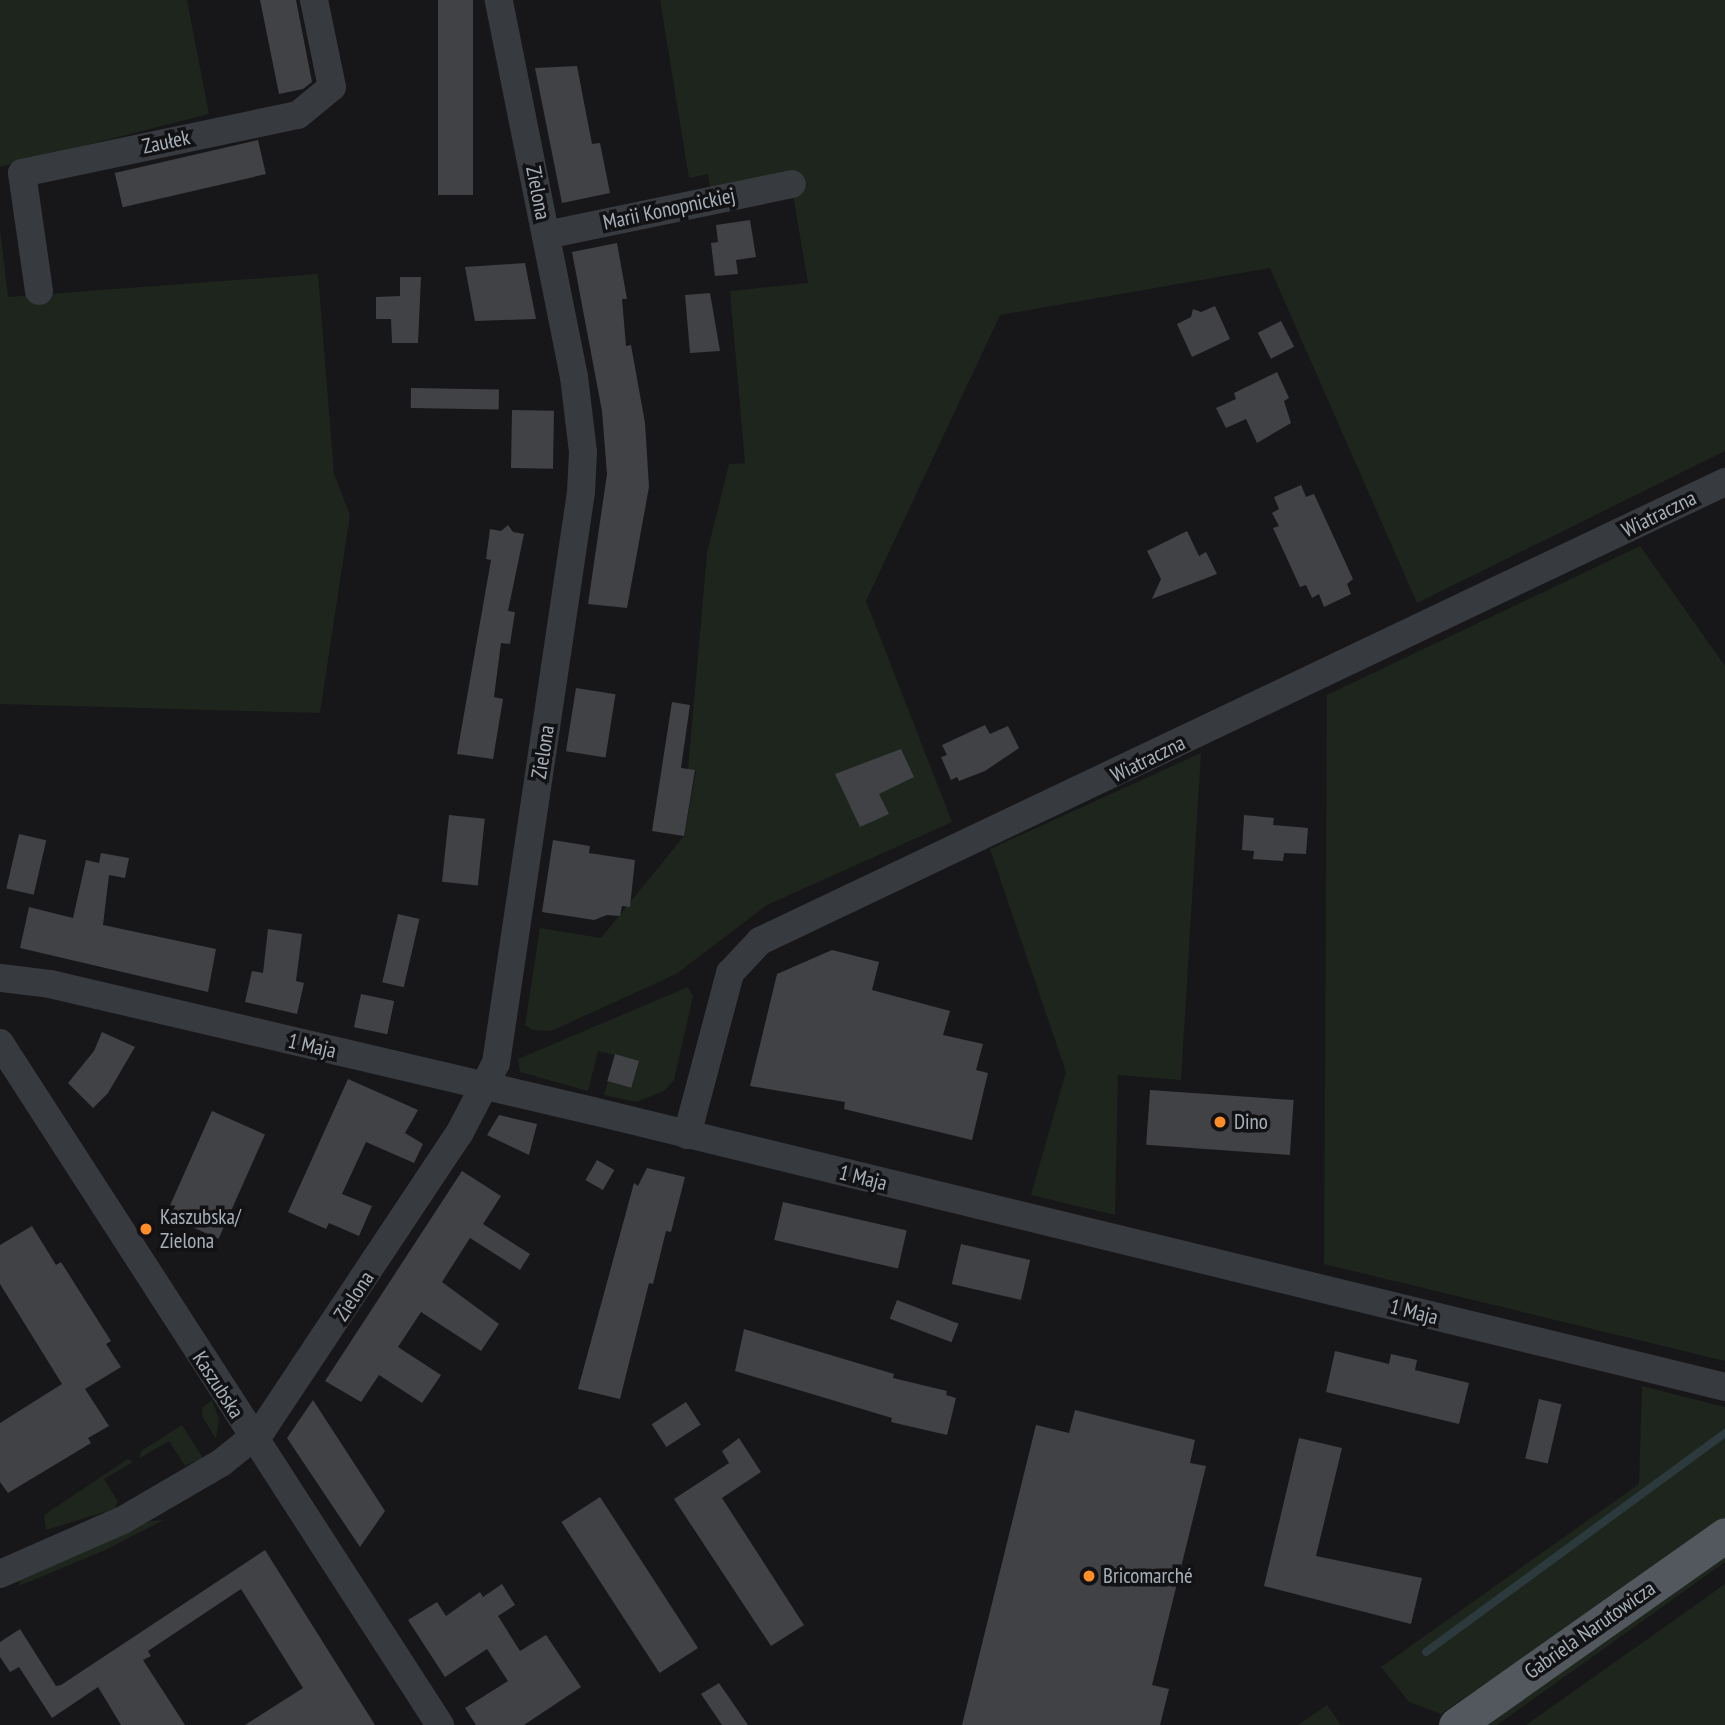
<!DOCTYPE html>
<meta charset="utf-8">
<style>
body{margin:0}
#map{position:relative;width:1725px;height:1725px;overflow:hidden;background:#171719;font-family:"PT Sans Narrow",sans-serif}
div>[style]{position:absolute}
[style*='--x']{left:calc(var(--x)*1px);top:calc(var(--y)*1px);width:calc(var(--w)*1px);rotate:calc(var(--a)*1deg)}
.green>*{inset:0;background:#1d251c}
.stream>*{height:8px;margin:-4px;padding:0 4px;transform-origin:4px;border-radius:4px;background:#2c3a3e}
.building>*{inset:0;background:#414246;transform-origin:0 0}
.minor>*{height:28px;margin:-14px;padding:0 14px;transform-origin:14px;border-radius:14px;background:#373a3e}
.major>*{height:35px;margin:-17.5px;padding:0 17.5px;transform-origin:17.5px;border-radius:17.5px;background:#53585e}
.dots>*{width:19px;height:19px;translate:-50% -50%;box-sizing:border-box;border:4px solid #121214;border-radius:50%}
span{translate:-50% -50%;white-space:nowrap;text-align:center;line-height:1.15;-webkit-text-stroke:7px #121214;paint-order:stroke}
.street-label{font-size:21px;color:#a8b1ba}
.poi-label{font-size:21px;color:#a8b1ba}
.left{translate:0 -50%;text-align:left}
</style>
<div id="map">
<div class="green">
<div style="clip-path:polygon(0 0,187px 0,209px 114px,0 167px)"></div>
<div style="clip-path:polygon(660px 0,1725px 0,1725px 451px,1417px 603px,1270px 268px,1000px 315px,866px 601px,952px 822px,767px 905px,676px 974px,551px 1031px,533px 1030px,525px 1025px,540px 928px,601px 938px,684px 836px,696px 771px,688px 769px,707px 553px,729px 464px,745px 463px,730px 291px,808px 283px,789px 172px,710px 187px,708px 174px,689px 178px)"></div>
<div style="clip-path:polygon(0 229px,8px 297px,318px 274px,334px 474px,350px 515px,320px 713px,0 704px)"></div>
<div style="clip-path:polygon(1640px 546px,1725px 666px,1725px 1361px,1324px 1264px,1327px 695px)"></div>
<div style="clip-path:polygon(1201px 753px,1181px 1080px,1118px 1075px,1115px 1215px,1031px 1195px,1066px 1072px,990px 849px)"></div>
<div style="clip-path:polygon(688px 987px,693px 996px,674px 1080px,664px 1091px,636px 1102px,604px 1095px,608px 1081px,632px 1087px,639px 1061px,598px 1051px,588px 1091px,520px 1072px,518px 1059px)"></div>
<div style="clip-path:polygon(1642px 1386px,1725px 1407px,1725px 1519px,1441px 1714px,1409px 1702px,1381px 1667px,1639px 1484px)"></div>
<div style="clip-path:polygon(212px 1400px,219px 1419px,216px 1439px,202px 1416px,202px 1408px)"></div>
<div style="clip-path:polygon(182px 1425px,203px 1458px,185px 1466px,169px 1441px,140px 1458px,141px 1451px)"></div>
<div style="clip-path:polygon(128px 1459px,133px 1462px,104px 1479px,118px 1502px,114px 1509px,46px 1530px,44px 1515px)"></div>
<div style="clip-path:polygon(164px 1520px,103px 1551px,19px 1586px,20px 1579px,150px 1521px)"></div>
<div style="clip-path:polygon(1725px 1550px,1725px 1562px,1497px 1725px,1477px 1725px)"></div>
<div style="clip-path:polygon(1725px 1584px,1725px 1725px,1526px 1725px,1690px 1609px)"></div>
<div style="clip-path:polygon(1327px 1705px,1341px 1725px,1298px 1725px)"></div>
</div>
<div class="stream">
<div style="--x:1426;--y:1652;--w:371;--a:-36.2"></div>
</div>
<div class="building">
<div style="clip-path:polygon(260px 0,296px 0,312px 82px,303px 89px,279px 94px)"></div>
<div style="left:438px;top:0;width:35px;height:195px"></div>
<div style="clip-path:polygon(577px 66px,592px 144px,600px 143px,610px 193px,562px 203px,535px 68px)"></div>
<div style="left:258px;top:140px;width:35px;height:147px;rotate:77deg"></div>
<div style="clip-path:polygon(750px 220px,756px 257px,736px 260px,738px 274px,715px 276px,711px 243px,718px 242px,716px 225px)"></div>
<div style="clip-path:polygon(617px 243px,627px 299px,622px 299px,626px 346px,631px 345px,645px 423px,649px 487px,627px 608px,588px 604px,607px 474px,602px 411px,572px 252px)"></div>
<div style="clip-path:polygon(525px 263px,536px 319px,475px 321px,465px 267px)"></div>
<div style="clip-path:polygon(400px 277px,421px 277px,418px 343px,392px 343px,391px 319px,376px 319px,376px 297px,400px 296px)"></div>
<div style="clip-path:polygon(710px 293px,720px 351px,690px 353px,685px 295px)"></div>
<div style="clip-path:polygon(1215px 306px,1230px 339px,1192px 357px,1177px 324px,1191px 317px,1193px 309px,1201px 312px)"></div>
<div style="left:1281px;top:321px;width:29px;height:26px;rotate:63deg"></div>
<div style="clip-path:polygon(1277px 372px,1289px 398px,1284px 401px,1291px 423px,1257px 443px,1246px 419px,1226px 428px,1216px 408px,1236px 399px,1234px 393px)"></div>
<div style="left:411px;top:388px;width:88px;height:20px;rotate:1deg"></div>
<div style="left:512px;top:410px;width:42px;height:58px;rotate:1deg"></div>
<div style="clip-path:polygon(1301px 485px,1306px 497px,1314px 494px,1353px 579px,1347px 584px,1351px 594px,1324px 607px,1319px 594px,1312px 598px,1306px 585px,1300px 587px,1273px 528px,1279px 526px,1272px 513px,1279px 509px,1274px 497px)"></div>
<div style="clip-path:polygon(508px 525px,513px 532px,524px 534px,508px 611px,515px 612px,510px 644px,501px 643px,494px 697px,503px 699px,493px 759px,457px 754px,491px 560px,486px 559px,490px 529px,501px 531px)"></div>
<div style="clip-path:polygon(1187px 531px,1199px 556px,1206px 552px,1217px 574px,1152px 599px,1161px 579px,1147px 551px)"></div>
<div style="left:576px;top:688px;width:40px;height:64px;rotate:9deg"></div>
<div style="clip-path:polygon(672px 702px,690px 705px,681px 768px,695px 770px,684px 836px,652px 831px)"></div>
<div style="clip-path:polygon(985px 725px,990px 734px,1008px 726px,1019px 748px,985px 771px,959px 781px,957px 777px,951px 780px,941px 757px,947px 755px,942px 745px)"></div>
<div style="clip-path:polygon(901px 749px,914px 777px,879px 794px,889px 814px,860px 827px,835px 774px)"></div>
<div style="left:449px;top:815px;width:36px;height:67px;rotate:6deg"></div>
<div style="clip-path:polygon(1244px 815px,1274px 818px,1273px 825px,1308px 828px,1306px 854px,1284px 853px,1283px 861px,1253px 859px,1254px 851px,1242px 850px)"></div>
<div style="left:19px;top:834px;width:28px;height:56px;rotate:13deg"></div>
<div style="clip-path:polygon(553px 840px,590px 846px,589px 853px,635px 860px,630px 907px,622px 906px,620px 916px,607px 915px,594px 920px,542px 912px)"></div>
<div style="clip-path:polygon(101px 853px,129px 858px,125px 878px,109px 875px,103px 925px,216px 949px,208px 992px,20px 948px,29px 907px,73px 918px,86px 860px,99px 863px)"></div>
<div style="left:398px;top:914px;width:22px;height:70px;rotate:13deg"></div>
<div style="clip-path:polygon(268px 929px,302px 934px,296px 981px,304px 983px,297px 1014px,245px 1002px,252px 971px,263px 973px)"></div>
<div style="clip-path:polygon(832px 950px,879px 962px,872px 990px,950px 1011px,943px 1035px,983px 1044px,976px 1070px,988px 1073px,972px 1140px,844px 1109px,845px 1102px,750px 1086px,777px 974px)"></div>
<div style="left:361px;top:994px;width:34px;height:34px;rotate:12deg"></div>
<div style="clip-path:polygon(102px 1032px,135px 1047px,108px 1093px,93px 1108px,68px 1083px,94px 1051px)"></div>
<div style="left:615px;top:1054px;width:25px;height:28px;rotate:16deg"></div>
<div style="clip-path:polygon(348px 1079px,418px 1110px,405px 1133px,423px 1144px,414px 1163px,366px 1142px,342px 1194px,372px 1206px,359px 1236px,329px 1223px,326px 1229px,288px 1212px)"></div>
<div style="left:1150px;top:1090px;width:144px;height:55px;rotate:4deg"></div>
<div style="left:212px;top:1111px;width:58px;height:114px;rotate:24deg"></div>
<div style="clip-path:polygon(499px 1115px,537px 1124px,529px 1155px,487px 1135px)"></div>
<div style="left:597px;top:1160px;width:20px;height:23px;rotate:30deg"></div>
<div style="clip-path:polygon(647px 1168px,685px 1177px,671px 1232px,666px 1231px,653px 1284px,649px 1283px,620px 1399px,578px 1389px,634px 1183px,638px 1186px)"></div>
<div style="clip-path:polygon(462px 1171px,501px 1196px,483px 1224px,530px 1254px,520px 1270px,470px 1238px,442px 1282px,499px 1324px,481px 1351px,421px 1312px,398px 1347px,441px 1375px,433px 1387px,422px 1403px,379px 1375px,361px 1402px,325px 1381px)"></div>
<div style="left:783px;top:1202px;width:127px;height:39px;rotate:13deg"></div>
<div style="clip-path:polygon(32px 1226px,56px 1265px,61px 1262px,111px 1341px,106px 1344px,121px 1367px,85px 1389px,109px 1426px,88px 1438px,91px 1443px,8px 1493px,0 1482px,0 1423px,62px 1384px,0 1284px,0 1245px)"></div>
<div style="left:961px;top:1244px;width:71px;height:41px;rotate:13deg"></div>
<div style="left:897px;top:1300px;width:66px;height:20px;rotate:21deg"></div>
<div style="clip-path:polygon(744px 1329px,894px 1374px,893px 1378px,947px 1391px,946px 1395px,956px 1398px,947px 1435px,891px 1422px,892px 1418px,735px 1371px)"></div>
<div style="clip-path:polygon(1335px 1351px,1389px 1364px,1391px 1354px,1417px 1360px,1415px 1370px,1469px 1383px,1459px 1424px,1326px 1392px)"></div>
<div style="left:1539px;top:1399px;width:23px;height:61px;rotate:13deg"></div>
<div style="clip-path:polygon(313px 1400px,385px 1511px,360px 1547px,287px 1438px)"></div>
<div style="left:686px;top:1402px;width:27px;height:41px;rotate:57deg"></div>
<div style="clip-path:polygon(1075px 1410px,1195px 1440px,1190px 1463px,1206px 1466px,1152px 1685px,1169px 1689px,1160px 1725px,962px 1725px,1036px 1425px,1069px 1433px)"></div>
<div style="clip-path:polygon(739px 1438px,761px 1472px,722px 1498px,804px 1625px,771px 1646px,674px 1499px,729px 1463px,722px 1451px)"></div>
<div style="clip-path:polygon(1299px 1438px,1342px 1448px,1316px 1556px,1422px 1578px,1411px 1624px,1264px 1586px)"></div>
<div style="left:600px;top:1497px;width:180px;height:46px;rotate:57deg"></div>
<div style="clip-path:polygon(265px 1550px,375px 1725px,245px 1725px,303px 1688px,241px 1589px,148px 1651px,151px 1656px,143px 1660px,185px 1725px,121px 1725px,98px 1687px,52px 1718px,19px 1667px,10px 1672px,0 1657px,0 1642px,20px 1629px,56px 1686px,61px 1685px)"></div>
<div style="clip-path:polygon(502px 1584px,515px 1605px,498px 1616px,520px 1651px,546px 1635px,581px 1687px,524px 1725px,476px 1725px,465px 1708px,508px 1681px,487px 1649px,445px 1677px,408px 1620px,437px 1602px,446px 1616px,480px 1592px,483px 1597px)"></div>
<div style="clip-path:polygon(719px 1683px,748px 1725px,722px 1725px,701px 1694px)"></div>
</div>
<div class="minor">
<div style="--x:546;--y:235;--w:251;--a:-11.7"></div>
<div style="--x:39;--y:291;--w:119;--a:-98.2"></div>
<div style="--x:22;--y:173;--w:282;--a:-11.9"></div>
<div style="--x:298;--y:115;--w:44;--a:-39.5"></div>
<div style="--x:332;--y:87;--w:89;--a:-101.7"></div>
<div style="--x:0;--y:978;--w:50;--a:6.8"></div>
<div style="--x:50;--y:984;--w:558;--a:13.16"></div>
<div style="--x:593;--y:1111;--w:1165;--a:13.7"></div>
<div style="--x:0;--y:1043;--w:812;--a:57.17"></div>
<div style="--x:687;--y:1135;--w:168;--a:-75.1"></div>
<div style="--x:730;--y:973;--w:44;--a:-46.8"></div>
<div style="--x:760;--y:941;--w:1069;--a:-25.44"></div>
<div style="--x:0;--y:1574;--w:134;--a:-23.7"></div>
<div style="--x:123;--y:1520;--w:113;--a:-30.2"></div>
<div style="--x:221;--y:1463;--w:53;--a:-38.8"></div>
<div style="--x:262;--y:1430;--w:356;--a:-56.4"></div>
<div style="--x:459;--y:1134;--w:80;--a:-62.5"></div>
<div style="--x:496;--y:1063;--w:577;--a:-81.53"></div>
<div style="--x:581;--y:492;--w:40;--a:-87.1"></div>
<div style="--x:583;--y:452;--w:76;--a:-96.8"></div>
<div style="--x:574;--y:377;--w:384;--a:-101.3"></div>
</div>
<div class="major">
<div style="--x:1456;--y:1725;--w:329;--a:-35.2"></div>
</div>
<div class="dots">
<div style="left:1220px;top:1122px;background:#ff8e29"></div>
<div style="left:146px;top:1229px;background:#ff8e29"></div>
<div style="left:1089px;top:1576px;background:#ff8e29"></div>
</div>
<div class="street-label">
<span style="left:166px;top:142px;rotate:-12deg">Zaułek</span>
<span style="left:538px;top:193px;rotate:79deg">Zielona</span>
<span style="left:669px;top:209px;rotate:-12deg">Marii Konopnickiej</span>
<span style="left:1659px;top:514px;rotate:-26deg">Wiatraczna</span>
<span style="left:543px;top:752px;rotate:-81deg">Zielona</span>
<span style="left:1148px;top:759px;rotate:-26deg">Wiatraczna</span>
<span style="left:312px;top:1046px;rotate:13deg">1 Maja</span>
<span style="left:863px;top:1178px;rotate:14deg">1 Maja</span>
<span style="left:354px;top:1296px;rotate:-57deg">Zielona</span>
<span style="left:1414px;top:1312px;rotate:14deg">1 Maja</span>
<span style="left:218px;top:1385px;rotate:57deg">Kaszubska</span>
<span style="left:1590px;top:1630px;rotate:-35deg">Gabriela Narutowicza</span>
</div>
<div class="poi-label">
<span class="left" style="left:1234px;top:1122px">Dino</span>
<span class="left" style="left:160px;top:1229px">Kaszubska/<br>Zielona</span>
<span class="left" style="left:1103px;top:1576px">Bricomarché</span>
</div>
</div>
